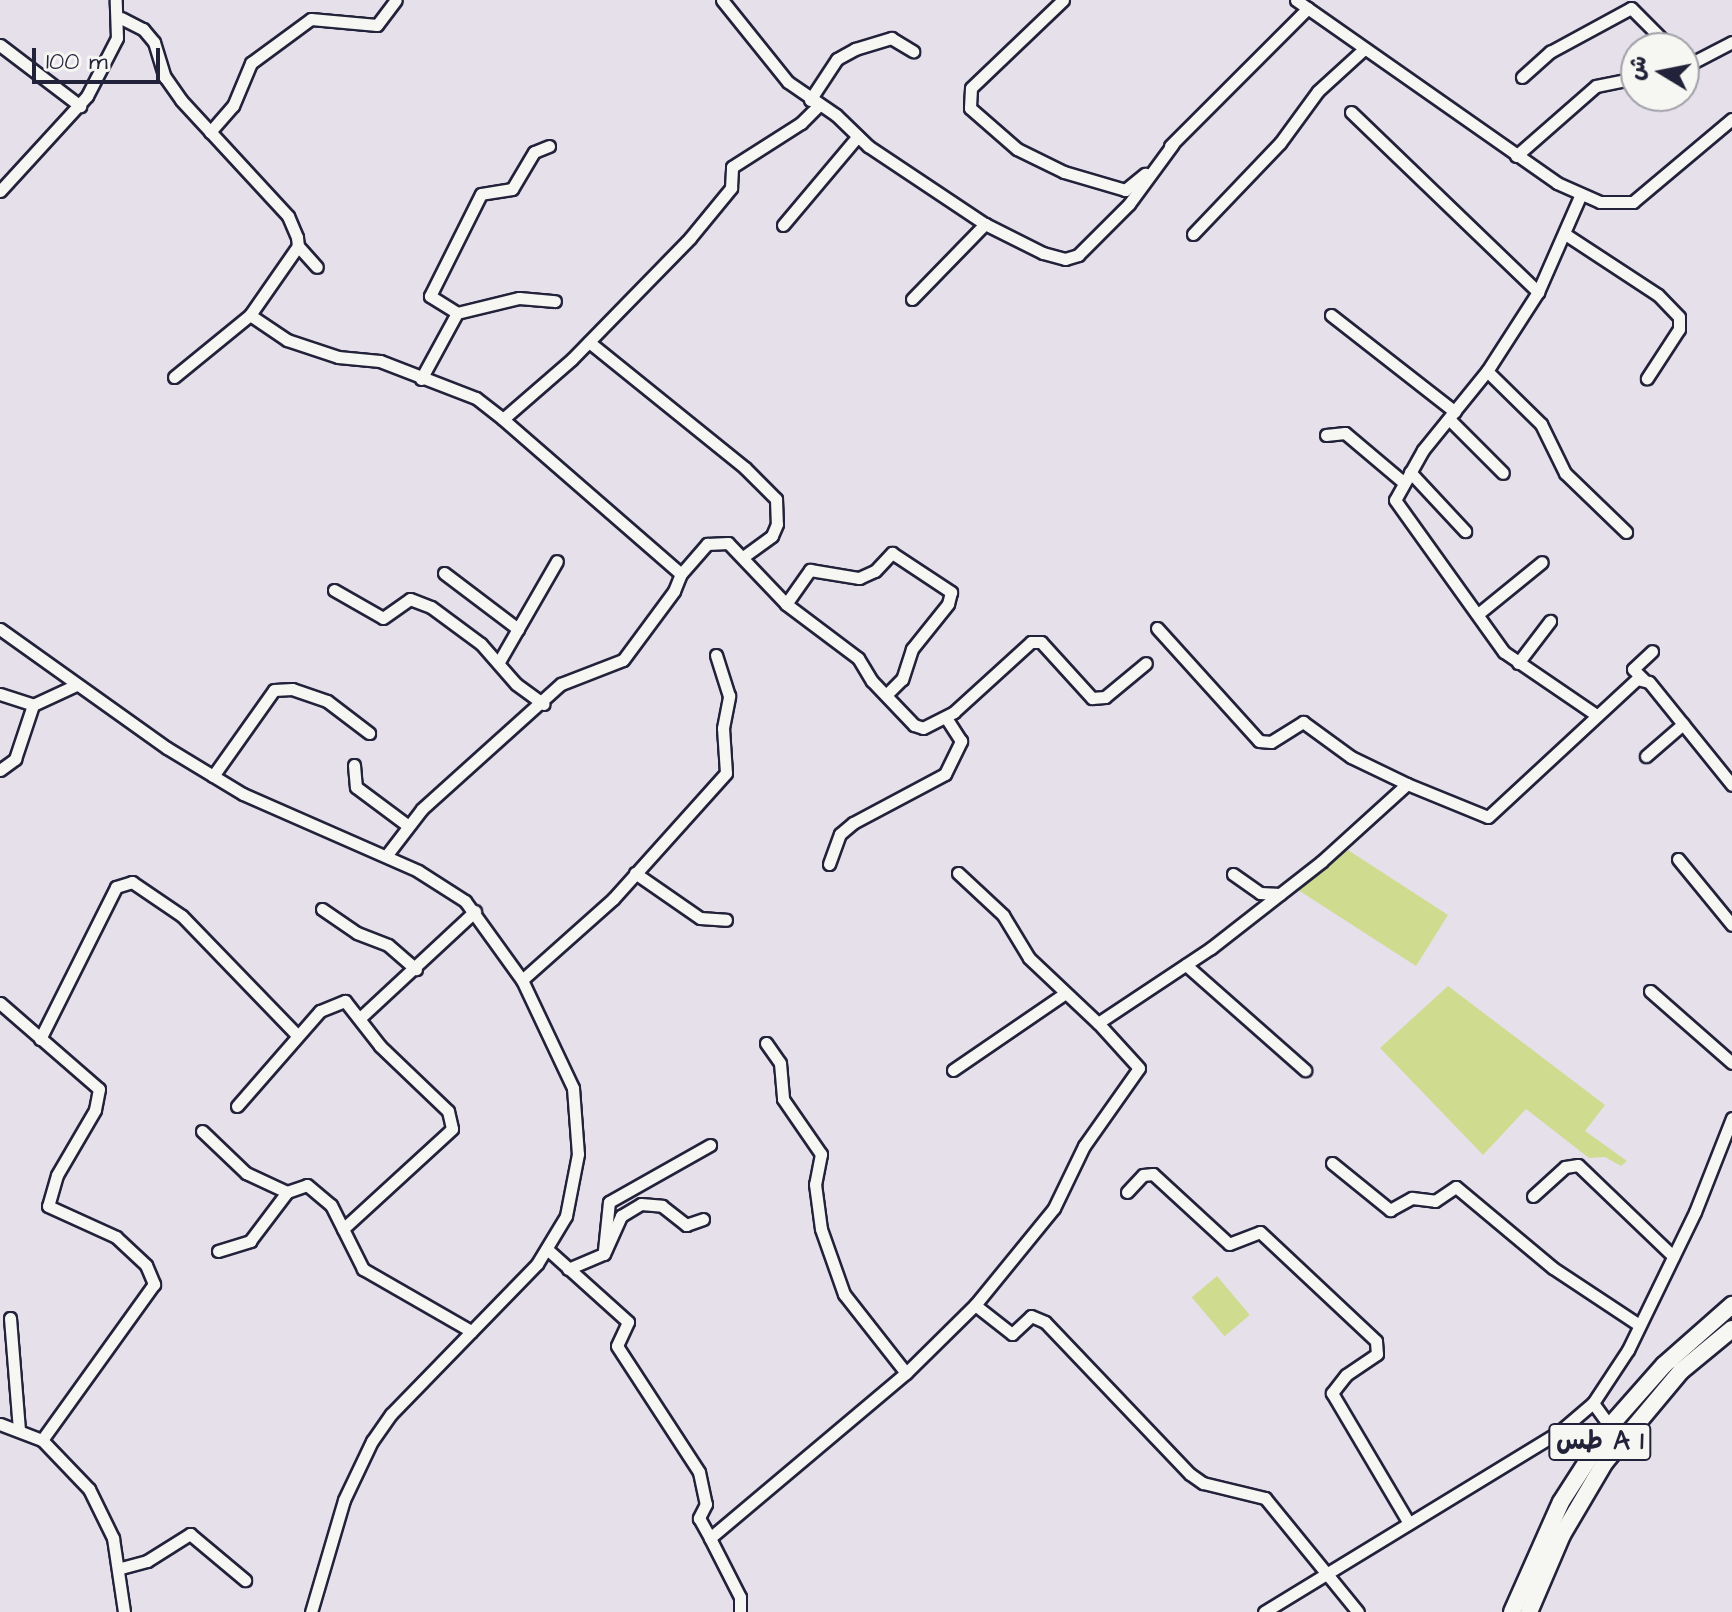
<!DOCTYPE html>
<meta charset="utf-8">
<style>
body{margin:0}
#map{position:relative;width:1732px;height:1612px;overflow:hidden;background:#e6e0eb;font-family:"Architects Daughter","Playpen Sans Arabic",sans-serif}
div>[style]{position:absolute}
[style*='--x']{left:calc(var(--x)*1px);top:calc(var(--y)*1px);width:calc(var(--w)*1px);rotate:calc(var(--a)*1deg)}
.green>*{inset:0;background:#cfdc90;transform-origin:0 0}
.roads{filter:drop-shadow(2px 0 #22223b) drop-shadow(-2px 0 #22223b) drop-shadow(0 2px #22223b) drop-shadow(0 -2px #22223b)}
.minor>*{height:11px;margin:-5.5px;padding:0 5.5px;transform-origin:5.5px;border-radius:5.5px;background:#f6f6f2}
.highway>*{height:16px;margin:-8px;padding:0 8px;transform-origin:8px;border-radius:8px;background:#f6f6f2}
span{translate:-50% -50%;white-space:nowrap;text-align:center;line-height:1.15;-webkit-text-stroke:6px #f6f6f2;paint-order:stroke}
.shield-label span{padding:2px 6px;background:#f6f6f2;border:2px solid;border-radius:6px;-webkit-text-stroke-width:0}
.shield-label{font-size:26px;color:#22223b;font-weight:700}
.north{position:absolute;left:1620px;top:32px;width:80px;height:80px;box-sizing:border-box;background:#f6f6f2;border:2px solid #a1a1a9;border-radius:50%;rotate:280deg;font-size:22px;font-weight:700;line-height:32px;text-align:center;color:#22223b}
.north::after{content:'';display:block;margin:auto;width:28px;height:36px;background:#22223b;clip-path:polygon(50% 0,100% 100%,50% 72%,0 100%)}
.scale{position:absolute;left:32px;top:48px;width:128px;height:36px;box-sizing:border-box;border:4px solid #22223b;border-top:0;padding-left:10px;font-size:24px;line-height:28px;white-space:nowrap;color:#22223b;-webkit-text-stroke:6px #f6f6f2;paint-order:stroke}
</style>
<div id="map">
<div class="green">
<div style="clip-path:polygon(1348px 850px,1448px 915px,1416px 966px,1298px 890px)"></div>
<div style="clip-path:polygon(1448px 986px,1605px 1105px,1585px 1131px,1627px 1161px,1621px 1166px,1605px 1157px,1589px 1158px,1526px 1109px,1483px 1155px,1380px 1048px)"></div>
<div style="left:1217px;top:1276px;width:51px;height:33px;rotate:50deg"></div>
</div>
<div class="roads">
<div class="minor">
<div style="--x:722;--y:0;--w:105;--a:51.2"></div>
<div style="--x:788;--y:82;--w:58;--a:34.5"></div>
<div style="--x:836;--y:115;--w:45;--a:44.1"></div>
<div style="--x:868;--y:146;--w:141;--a:33.7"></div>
<div style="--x:985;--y:224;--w:65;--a:26.6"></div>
<div style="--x:1043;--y:253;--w:23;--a:15"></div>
<div style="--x:1065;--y:259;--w:14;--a:-17"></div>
<div style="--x:1078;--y:255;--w:72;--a:-45"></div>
<div style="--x:1129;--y:204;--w:74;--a:-53.7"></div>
<div style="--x:1063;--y:0;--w:127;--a:136.3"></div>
<div style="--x:971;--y:88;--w:20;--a:93"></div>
<div style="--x:970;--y:108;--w:62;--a:41.1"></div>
<div style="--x:1017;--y:149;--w:52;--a:26.1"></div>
<div style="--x:1064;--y:172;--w:64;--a:16.4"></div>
<div style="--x:1125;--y:190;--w:26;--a:-39"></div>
<div style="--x:1296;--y:0;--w:319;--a:35"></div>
<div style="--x:1557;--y:183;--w:47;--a:23.8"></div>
<div style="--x:1600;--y:202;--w:33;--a:0"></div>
<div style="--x:1633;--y:202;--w:129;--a:-40"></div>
<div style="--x:121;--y:18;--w:25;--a:27"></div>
<div style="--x:143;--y:29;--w:17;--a:50"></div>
<div style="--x:154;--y:42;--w:37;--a:73"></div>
<div style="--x:165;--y:77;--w:28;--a:55"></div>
<div style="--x:181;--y:100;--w:158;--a:47.3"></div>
<div style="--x:288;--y:216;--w:23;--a:67"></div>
<div style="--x:297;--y:237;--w:9;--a:84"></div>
<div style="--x:298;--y:246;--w:84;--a:124.8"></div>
<div style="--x:250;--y:315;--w:98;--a:140.8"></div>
<div style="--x:0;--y:45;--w:101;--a:37.3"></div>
<div style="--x:1684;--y:67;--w:54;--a:-27.5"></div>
<div style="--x:1522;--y:77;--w:38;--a:-42"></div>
<div style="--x:1550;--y:52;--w:92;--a:-28.5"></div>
<div style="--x:1631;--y:8;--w:57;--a:45"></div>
<div style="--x:810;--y:100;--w:49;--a:-56.6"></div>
<div style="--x:837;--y:59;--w:21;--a:-29"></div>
<div style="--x:855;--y:49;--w:38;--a:-17"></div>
<div style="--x:891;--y:38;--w:26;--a:31"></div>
<div style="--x:1351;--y:112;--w:260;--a:43.9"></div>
<div style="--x:210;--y:132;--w:35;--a:-49"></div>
<div style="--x:233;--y:106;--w:47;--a:-67.3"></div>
<div style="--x:251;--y:63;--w:74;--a:-36.3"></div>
<div style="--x:311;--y:19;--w:66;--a:5.2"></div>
<div style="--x:377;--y:25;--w:31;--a:-53"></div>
<div style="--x:549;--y:146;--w:16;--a:158"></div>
<div style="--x:534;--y:152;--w:43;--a:120.7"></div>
<div style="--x:512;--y:189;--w:31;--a:171"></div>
<div style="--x:481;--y:194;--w:114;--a:116.6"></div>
<div style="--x:430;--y:296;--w:32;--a:32"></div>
<div style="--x:457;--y:313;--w:64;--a:-13.6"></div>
<div style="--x:519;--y:298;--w:36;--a:5"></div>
<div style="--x:1170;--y:146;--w:195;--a:-45"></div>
<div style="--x:1516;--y:156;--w:106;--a:-41.2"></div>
<div style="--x:1596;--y:86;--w:41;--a:-11.3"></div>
<div style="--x:0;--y:191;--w:129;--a:-47.5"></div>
<div style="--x:87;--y:96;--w:65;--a:-62.7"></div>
<div style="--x:117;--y:38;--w:38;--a:-92"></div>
<div style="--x:1581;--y:194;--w:107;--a:113.7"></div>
<div style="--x:1538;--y:292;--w:94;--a:122.8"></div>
<div style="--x:1487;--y:371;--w:102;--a:129"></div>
<div style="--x:1423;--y:450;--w:57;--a:119.2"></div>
<div style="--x:1395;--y:500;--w:187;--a:54.4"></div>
<div style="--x:1504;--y:652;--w:110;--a:34.3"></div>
<div style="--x:783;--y:225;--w:116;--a:-49.9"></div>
<div style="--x:1193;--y:234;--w:126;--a:-46.3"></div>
<div style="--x:1280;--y:143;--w:64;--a:-53.8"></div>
<div style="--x:1318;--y:91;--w:62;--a:-42.4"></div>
<div style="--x:1565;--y:234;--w:111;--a:33.3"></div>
<div style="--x:1658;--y:295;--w:30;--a:46"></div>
<div style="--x:1679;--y:317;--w:12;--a:90"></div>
<div style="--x:1679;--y:329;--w:59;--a:123.1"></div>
<div style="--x:298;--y:246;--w:28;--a:48"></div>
<div style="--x:912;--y:299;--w:105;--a:-45.8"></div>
<div style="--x:250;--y:315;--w:45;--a:34"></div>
<div style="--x:287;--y:340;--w:54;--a:18.4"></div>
<div style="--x:338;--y:357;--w:42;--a:5.4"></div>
<div style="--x:380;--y:361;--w:103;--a:21.1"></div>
<div style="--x:476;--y:398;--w:34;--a:38"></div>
<div style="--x:1331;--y:315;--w:157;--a:38"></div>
<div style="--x:589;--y:342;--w:201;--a:38.9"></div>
<div style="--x:745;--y:468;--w:44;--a:45"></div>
<div style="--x:776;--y:499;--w:25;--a:88"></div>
<div style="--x:777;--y:524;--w:13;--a:113"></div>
<div style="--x:772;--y:536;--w:36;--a:144"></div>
<div style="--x:1487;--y:371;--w:76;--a:44.5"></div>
<div style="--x:1541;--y:424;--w:55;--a:63.9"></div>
<div style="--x:1565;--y:473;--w:85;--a:44"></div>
<div style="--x:421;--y:379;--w:75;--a:-61.4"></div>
<div style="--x:1449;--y:419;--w:76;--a:45"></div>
<div style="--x:1326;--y:435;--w:19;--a:-6"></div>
<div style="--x:1345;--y:433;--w:76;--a:40.2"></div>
<div style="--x:1410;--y:472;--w:81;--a:47"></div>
<div style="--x:444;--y:573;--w:93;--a:37.1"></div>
<div style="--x:681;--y:574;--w:40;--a:-49"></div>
<div style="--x:707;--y:544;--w:21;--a:-3"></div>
<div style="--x:728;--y:543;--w:84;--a:46.4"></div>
<div style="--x:786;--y:604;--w:90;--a:36.9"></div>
<div style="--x:858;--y:658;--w:27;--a:59"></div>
<div style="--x:872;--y:681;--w:61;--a:46.3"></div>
<div style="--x:914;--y:725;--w:9;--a:18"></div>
<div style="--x:923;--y:728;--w:35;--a:-27"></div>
<div style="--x:954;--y:712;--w:104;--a:-42.3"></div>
<div style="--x:1031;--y:642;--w:10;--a:0"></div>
<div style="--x:1041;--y:642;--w:76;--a:47.7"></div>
<div style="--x:1092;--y:698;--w:13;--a:-4"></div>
<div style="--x:1105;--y:697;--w:53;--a:-39.7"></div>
<div style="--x:334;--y:590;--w:56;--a:29.7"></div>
<div style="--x:383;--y:618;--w:33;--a:-35"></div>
<div style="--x:410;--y:599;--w:22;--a:21"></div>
<div style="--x:431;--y:607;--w:62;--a:36.5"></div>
<div style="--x:481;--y:644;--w:53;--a:48.8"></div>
<div style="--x:516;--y:684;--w:34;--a:36"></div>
<div style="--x:786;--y:604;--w:42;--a:-54.8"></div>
<div style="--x:810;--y:570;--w:50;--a:9.3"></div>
<div style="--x:859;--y:578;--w:17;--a:-24"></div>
<div style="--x:875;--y:571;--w:25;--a:-47"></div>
<div style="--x:892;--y:553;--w:71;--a:33.5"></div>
<div style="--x:951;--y:592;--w:12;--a:104"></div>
<div style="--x:948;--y:604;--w:58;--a:128.7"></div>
<div style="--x:912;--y:649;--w:32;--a:108"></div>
<div style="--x:902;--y:679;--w:21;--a:135"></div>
<div style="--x:1478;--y:614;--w:82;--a:-39.1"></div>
<div style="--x:1157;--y:628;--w:152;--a:47.9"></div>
<div style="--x:1259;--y:741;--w:12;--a:5"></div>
<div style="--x:1271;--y:742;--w:38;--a:-32"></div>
<div style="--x:1303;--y:722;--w:59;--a:36.1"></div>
<div style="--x:1351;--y:757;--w:62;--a:25.7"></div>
<div style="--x:0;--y:629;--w:205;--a:35.5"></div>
<div style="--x:167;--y:748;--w:89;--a:31.2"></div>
<div style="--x:243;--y:794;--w:191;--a:23.7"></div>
<div style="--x:418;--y:871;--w:56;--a:32.6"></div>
<div style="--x:465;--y:901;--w:97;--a:54.2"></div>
<div style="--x:522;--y:980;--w:119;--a:64.7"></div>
<div style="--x:573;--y:1088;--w:66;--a:85.7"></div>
<div style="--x:578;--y:1154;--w:63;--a:101"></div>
<div style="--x:566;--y:1216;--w:56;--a:121.1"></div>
<div style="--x:537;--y:1264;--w:209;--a:134.2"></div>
<div style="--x:391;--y:1414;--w:33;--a:125"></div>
<div style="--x:372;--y:1441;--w:65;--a:115.4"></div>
<div style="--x:344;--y:1500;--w:117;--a:106.4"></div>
<div style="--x:500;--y:660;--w:114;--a:-60.1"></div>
<div style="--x:1518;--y:663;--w:53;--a:-52.7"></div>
<div style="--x:1643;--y:679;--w:14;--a:-135"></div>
<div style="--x:1633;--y:669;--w:26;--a:-43"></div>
<div style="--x:0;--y:694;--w:35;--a:18"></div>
<div style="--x:1646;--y:756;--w:49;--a:-40.9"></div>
<div style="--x:354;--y:765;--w:22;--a:85"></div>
<div style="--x:356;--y:787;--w:64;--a:36.7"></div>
<div style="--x:0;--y:770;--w:19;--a:-36"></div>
<div style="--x:15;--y:759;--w:57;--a:-71.6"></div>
<div style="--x:33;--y:705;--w:47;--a:-24.9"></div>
<div style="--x:213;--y:776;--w:105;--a:-54.7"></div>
<div style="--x:274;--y:690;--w:18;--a:-3"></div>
<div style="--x:292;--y:689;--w:37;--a:19"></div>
<div style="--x:327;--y:701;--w:53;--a:37.3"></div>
<div style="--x:386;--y:856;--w:59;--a:-52.5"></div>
<div style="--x:422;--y:809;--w:187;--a:-42"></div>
<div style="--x:561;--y:684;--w:66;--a:-21.2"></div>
<div style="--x:623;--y:660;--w:86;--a:-53.5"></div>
<div style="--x:674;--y:591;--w:18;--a:-68"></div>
<div style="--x:681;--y:574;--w:236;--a:-139"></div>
<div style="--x:503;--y:419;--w:91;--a:-41"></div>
<div style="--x:572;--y:359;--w:169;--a:-45.7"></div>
<div style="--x:690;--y:238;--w:65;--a:-50.6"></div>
<div style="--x:731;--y:188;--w:21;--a:-87"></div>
<div style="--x:732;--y:167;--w:82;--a:-32.5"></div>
<div style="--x:801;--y:123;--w:25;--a:-45"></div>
<div style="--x:1678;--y:859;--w:85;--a:50.7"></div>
<div style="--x:829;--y:864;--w:32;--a:-70"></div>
<div style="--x:840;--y:834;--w:17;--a:-40"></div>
<div style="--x:853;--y:823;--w:104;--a:-28"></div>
<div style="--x:945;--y:774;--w:37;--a:-64"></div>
<div style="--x:961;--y:741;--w:27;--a:-123"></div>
<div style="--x:635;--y:873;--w:79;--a:34.7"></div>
<div style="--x:700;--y:918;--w:26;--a:4"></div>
<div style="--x:958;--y:873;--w:62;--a:43"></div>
<div style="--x:1003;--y:915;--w:50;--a:58.8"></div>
<div style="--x:1029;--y:958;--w:95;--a:43.3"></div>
<div style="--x:1233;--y:874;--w:33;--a:35"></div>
<div style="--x:1260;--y:893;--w:20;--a:3"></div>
<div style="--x:322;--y:909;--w:42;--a:34.4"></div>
<div style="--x:357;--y:933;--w:33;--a:21"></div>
<div style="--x:388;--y:945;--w:37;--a:41"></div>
<div style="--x:1186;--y:965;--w:159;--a:41.4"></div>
<div style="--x:522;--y:980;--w:122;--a:-41.7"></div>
<div style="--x:613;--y:899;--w:169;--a:-48.1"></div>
<div style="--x:726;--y:773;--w:45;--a:-93.8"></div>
<div style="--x:723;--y:728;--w:33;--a:-79"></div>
<div style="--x:729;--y:696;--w:43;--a:-107.6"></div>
<div style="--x:1650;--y:991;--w:109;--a:41.3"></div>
<div style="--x:0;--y:1003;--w:131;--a:41"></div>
<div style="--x:99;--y:1089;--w:21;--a:101"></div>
<div style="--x:95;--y:1110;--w:75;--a:120.3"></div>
<div style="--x:57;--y:1175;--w:32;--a:106"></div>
<div style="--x:48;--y:1206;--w:75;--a:24.5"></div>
<div style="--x:116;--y:1237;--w:41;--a:43"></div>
<div style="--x:146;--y:1265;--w:21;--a:67"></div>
<div style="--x:154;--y:1284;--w:192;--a:125.7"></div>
<div style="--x:360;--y:1018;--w:157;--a:-42.9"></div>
<div style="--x:40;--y:1039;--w:170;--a:-63.4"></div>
<div style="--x:116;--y:887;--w:17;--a:-17"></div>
<div style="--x:132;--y:882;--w:60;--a:34.2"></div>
<div style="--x:182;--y:916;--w:165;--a:46"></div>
<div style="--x:766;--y:1043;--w:24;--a:55"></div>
<div style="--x:780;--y:1063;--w:36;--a:85"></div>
<div style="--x:783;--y:1099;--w:67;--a:55.4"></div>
<div style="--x:821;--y:1154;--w:31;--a:101"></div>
<div style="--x:815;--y:1184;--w:45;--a:82.4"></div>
<div style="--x:821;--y:1229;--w:69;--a:70.5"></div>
<div style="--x:844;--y:1294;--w:100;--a:51.9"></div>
<div style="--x:953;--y:1070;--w:135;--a:-34.4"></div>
<div style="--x:237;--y:1106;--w:126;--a:-48.9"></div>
<div style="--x:320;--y:1011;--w:27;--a:-22"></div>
<div style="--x:345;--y:1001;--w:57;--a:52.1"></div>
<div style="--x:380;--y:1046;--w:94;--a:43.7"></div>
<div style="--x:448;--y:1111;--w:18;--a:77"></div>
<div style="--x:452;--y:1129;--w:148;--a:137.5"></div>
<div style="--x:202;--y:1131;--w:61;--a:43.7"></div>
<div style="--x:246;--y:1173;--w:45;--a:24.9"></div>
<div style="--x:1332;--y:1163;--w:75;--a:39"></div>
<div style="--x:1390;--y:1210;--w:25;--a:-29"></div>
<div style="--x:1412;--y:1198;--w:23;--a:7"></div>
<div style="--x:1435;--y:1201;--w:25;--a:-34"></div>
<div style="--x:1456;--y:1187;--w:126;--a:39.9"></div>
<div style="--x:1553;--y:1268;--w:103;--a:33.5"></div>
<div style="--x:1127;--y:1192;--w:23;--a:-47"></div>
<div style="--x:1143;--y:1175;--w:10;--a:-6"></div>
<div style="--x:1153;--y:1174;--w:103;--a:42.6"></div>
<div style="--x:1229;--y:1244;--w:33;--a:-21"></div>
<div style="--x:1260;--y:1232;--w:159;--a:43.2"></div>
<div style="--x:1376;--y:1341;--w:13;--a:86"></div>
<div style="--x:1377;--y:1354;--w:37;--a:146"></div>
<div style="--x:1346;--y:1375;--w:23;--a:128"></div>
<div style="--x:1332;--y:1393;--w:151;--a:59.4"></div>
<div style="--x:1533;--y:1196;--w:43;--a:-42.2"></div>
<div style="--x:1565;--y:1167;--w:13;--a:-9"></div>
<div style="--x:1578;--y:1165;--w:132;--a:43.8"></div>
<div style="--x:547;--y:1249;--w:109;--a:42"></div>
<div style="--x:628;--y:1322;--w:26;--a:115"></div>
<div style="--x:617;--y:1346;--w:150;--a:56.9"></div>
<div style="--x:699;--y:1472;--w:33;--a:78"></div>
<div style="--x:706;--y:1504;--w:16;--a:117"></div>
<div style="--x:699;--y:1518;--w:23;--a:61"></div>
<div style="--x:604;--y:1250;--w:48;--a:-84.1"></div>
<div style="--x:609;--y:1202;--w:116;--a:-29.4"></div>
<div style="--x:218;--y:1251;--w:34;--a:-17"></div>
<div style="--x:250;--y:1241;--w:61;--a:-52.9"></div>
<div style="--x:287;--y:1192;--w:21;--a:-19"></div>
<div style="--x:307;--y:1185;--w:31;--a:40"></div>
<div style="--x:331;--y:1205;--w:72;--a:63.4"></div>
<div style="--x:363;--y:1269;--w:125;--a:29.9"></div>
<div style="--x:568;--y:1269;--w:39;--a:-23"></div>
<div style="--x:604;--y:1254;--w:42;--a:-65.9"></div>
<div style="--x:621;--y:1216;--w:23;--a:-31"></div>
<div style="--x:641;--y:1204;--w:21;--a:5"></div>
<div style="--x:662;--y:1206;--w:31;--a:38"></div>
<div style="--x:686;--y:1225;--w:18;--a:-19"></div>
<div style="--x:975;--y:1305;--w:47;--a:38.1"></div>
<div style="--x:1012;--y:1334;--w:26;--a:-43"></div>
<div style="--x:1031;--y:1316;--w:15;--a:23"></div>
<div style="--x:1045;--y:1322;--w:210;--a:46.4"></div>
<div style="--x:1190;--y:1474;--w:16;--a:35"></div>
<div style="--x:1203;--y:1483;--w:64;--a:13.6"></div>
<div style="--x:1265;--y:1498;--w:147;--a:50.8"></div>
<div style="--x:10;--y:1318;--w:112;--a:85.4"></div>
<div style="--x:1593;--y:1403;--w:29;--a:54"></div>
<div style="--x:0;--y:1424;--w:45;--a:20.9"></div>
<div style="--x:42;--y:1440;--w:68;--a:46.2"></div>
<div style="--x:89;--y:1489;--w:55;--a:63.9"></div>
<div style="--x:113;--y:1538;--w:75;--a:81.5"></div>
<div style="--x:121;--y:1568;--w:27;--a:-15"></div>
<div style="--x:147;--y:1561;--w:51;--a:-32.1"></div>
<div style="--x:190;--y:1534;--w:72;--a:39.9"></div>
<div style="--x:740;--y:1612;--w:15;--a:-90"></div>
<div style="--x:740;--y:1597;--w:66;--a:-117"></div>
<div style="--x:710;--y:1538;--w:256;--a:-40.1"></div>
<div style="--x:906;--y:1373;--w:97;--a:-44.6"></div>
<div style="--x:975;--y:1305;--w:125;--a:-50.8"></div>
<div style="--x:1054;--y:1208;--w:69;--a:-64.2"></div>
<div style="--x:1084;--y:1146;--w:95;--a:-54.8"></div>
<div style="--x:1139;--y:1068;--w:61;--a:-132.3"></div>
<div style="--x:1098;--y:1023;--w:136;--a:-33.6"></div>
<div style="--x:1211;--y:948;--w:140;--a:-38"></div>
<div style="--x:1321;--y:862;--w:116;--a:-42.2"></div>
<div style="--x:1407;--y:784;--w:87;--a:22.2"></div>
<div style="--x:1488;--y:817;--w:203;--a:-42.8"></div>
<div style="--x:1637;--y:679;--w:12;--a:14"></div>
<div style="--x:1649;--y:682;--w:132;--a:51.1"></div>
<div style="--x:1264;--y:1612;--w:346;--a:-31.4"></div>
<div style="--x:1559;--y:1432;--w:45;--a:-40.5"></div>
<div style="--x:1593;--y:1403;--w:64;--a:-56.6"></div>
<div style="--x:1628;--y:1350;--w:153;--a:-64.1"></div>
<div style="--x:1695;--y:1212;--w:101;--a:-68.5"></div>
</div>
<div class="highway">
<div style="--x:1512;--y:1612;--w:120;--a:-66"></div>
<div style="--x:1561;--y:1502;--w:90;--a:-57.2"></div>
<div style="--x:1610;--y:1426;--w:81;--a:-48.5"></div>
<div style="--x:1664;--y:1365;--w:91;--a:-41.4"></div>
<div style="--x:1529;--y:1612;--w:84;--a:-66.8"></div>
<div style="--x:1562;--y:1535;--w:85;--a:-59.5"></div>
<div style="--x:1605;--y:1462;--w:119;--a:-50.1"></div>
<div style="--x:1681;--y:1371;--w:66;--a:-39.5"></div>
</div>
</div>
<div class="shield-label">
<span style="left:1600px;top:1442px">طس A 1</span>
</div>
<div class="north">ش</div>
<div class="scale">100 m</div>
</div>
